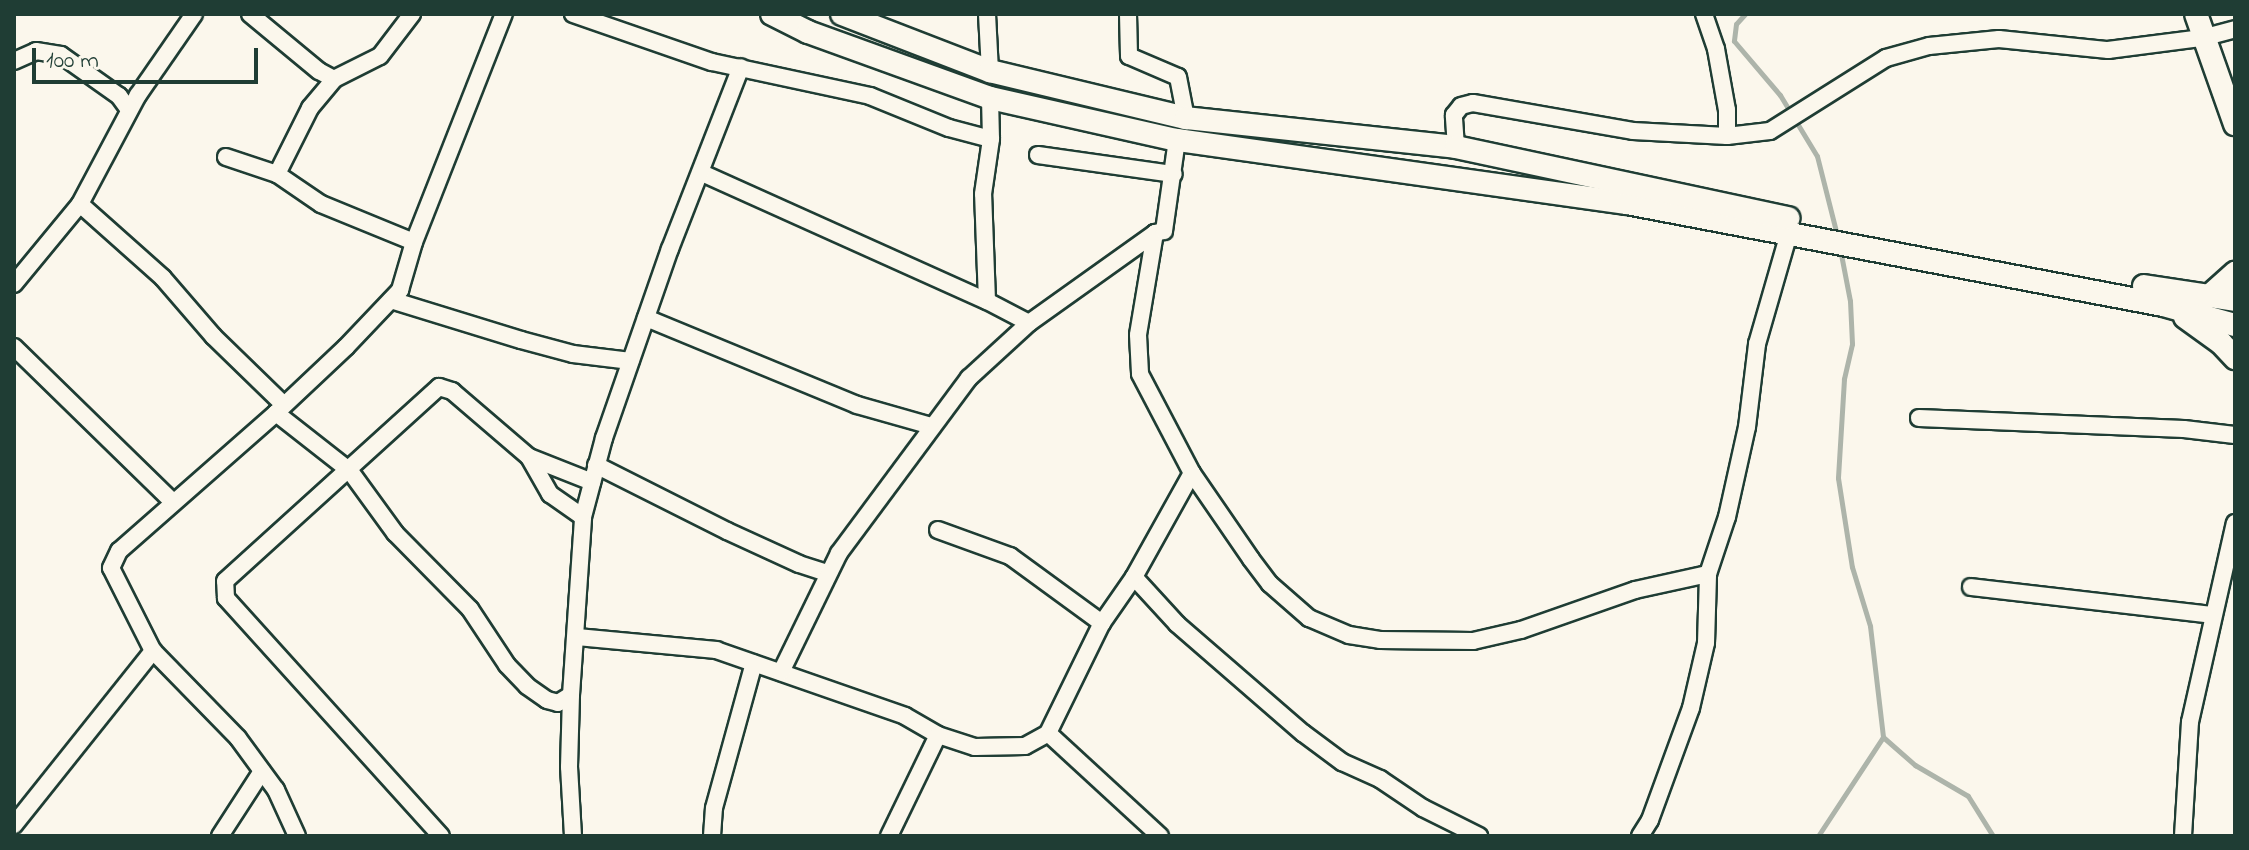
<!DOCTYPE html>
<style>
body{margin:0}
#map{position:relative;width:2249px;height:850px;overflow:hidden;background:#fbf7ec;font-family:"Indie Flower",sans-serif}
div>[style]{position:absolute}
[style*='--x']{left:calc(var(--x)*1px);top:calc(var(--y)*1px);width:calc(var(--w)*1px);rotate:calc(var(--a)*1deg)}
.stream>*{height:5px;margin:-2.5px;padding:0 2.5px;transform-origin:2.5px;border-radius:2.5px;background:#adb4aa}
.roads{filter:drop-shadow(2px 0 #1f3d34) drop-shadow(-2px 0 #1f3d34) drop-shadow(0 2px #1f3d34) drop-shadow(0 -2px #1f3d34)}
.minor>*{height:16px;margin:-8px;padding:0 8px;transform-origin:8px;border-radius:8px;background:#fbf7ec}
.secondary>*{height:22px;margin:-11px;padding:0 11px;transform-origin:11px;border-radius:11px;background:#fbf7ec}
span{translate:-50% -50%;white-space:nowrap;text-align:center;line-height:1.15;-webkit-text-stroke:6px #fbf7ec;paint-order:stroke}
.frame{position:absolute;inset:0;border:16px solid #1f3d34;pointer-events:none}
.scale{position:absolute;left:32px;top:48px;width:226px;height:36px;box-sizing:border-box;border:4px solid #1f3d34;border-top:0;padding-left:10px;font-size:24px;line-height:28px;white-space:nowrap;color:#1f3d34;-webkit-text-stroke:6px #fbf7ec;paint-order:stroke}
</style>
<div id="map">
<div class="stream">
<div style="--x:1745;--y:14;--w:13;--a:132"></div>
<div style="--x:1736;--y:24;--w:17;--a:97"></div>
<div style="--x:1734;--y:41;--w:71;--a:49.6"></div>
<div style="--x:1780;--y:95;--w:71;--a:58.8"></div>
<div style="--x:1817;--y:156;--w:81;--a:75.8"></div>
<div style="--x:1840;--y:249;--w:53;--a:79.1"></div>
<div style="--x:1850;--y:301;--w:43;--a:87.3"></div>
<div style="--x:1852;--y:344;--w:36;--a:103"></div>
<div style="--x:1844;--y:379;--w:99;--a:93.5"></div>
<div style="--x:1838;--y:478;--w:90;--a:81.1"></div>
<div style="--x:1852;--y:567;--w:62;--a:73"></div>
<div style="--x:1870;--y:626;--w:112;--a:83.3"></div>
<div style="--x:1883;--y:737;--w:43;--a:41.2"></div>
<div style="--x:1915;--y:765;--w:61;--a:30.3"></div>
<div style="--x:1968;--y:796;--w:47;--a:58"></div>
<div style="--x:1818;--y:836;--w:118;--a:-56.7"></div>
</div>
<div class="roads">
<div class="minor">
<div style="--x:250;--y:14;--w:89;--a:39.6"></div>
<div style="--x:319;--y:71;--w:17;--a:28"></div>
<div style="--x:573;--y:14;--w:147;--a:19.1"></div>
<div style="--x:712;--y:62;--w:162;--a:12.1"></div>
<div style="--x:870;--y:96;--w:85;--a:22.1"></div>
<div style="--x:949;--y:128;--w:43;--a:14.7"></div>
<div style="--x:987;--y:14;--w:57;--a:87"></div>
<div style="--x:1128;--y:14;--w:42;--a:88.6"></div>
<div style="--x:1129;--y:56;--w:53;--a:23.2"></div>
<div style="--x:1178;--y:77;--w:42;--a:79"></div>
<div style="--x:1704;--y:14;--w:37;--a:71"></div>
<div style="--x:1716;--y:49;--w:62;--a:79.8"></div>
<div style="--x:1727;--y:110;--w:26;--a:90"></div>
<div style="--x:14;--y:61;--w:24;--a:-24"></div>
<div style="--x:36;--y:51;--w:25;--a:9"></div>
<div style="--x:61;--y:55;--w:71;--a:35.3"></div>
<div style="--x:119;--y:96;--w:17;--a:54"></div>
<div style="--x:1456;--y:147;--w:32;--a:-94"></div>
<div style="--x:1454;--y:115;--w:11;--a:-52"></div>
<div style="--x:1461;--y:106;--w:12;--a:-14"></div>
<div style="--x:1473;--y:103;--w:162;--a:9.9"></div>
<div style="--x:1633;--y:131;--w:94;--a:3"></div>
<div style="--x:1727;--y:136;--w:43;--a:-6.6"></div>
<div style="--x:1770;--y:131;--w:137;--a:-32.2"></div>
<div style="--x:1886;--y:58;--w:45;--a:-15.6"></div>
<div style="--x:1929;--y:46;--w:70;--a:-5.7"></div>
<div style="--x:1999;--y:39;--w:110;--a:5.8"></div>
<div style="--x:2108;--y:50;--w:95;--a:-7.3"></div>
<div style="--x:2202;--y:38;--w:34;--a:-15"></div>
<div style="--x:1038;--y:155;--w:137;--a:8"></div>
<div style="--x:226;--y:157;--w:54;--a:18.4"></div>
<div style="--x:277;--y:174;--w:53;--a:34.3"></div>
<div style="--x:321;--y:204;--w:100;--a:22.2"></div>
<div style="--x:702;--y:173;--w:312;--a:24.2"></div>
<div style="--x:987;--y:301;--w:47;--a:27.6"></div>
<div style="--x:277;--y:174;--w:74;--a:-63.4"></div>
<div style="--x:310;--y:108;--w:38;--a:-50"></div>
<div style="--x:334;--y:79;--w:51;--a:-26.6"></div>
<div style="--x:380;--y:56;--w:53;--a:-52.7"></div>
<div style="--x:80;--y:204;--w:111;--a:41.7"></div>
<div style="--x:163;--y:278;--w:77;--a:49.2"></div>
<div style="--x:213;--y:336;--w:98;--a:44.2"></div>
<div style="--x:1155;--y:233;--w:103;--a:99.5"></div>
<div style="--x:1138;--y:335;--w:39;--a:87"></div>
<div style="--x:1140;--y:374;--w:112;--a:62.3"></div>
<div style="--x:1192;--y:473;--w:104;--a:55.5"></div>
<div style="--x:1251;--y:559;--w:31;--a:53"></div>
<div style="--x:1270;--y:584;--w:52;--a:41.1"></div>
<div style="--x:1309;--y:618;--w:43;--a:23"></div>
<div style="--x:1349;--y:635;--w:31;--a:9"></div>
<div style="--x:1380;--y:640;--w:93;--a:0.6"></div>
<div style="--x:1473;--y:641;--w:49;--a:-12.9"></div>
<div style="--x:1521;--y:630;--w:121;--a:-19.3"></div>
<div style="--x:1635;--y:590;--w:75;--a:-12.4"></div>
<div style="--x:14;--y:284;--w:104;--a:-50.5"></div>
<div style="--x:80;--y:204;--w:123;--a:-62"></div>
<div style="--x:138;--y:95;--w:98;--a:-55.3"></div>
<div style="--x:391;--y:300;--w:136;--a:17.1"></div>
<div style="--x:521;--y:340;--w:54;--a:15.1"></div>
<div style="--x:573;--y:354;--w:58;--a:6.9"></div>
<div style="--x:987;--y:301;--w:107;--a:-92.1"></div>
<div style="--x:983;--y:194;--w:56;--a:-81.7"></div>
<div style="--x:991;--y:139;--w:41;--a:-91.4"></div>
<div style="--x:646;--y:318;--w:228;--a:22.4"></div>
<div style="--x:857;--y:405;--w:77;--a:15.8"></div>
<div style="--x:14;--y:347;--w:222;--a:44.3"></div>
<div style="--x:276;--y:413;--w:94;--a:38.1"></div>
<div style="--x:350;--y:471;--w:77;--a:54"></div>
<div style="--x:395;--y:533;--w:107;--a:45.4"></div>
<div style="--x:470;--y:609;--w:67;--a:56.5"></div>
<div style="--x:507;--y:665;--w:29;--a:46"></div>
<div style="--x:527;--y:686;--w:24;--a:35"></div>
<div style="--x:547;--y:700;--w:11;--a:15"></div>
<div style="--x:558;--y:703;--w:15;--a:-32"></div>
<div style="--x:1919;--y:418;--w:265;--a:2.4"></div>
<div style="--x:2184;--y:429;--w:51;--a:6.7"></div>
<div style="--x:529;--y:457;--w:68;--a:21.6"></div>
<div style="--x:596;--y:465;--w:147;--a:26.7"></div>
<div style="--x:727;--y:531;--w:79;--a:24.6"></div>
<div style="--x:799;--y:564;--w:29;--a:18"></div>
<div style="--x:938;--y:530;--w:77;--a:19.9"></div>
<div style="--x:1010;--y:556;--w:114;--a:36.1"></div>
<div style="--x:1134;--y:577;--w:64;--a:47.5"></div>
<div style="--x:1177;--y:624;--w:167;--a:40.9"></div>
<div style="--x:1303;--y:733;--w:49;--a:36.6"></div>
<div style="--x:1342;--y:762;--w:42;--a:24.1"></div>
<div style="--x:1380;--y:779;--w:52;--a:34"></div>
<div style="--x:1423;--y:808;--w:63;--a:26.6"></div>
<div style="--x:1971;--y:587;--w:243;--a:6.6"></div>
<div style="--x:577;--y:637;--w:140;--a:5.3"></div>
<div style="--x:716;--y:650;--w:200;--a:19.2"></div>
<div style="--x:905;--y:716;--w:38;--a:30"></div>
<div style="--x:938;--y:735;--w:39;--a:18"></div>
<div style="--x:975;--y:747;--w:50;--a:-1.1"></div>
<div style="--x:1025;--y:746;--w:26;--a:-29"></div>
<div style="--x:1048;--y:733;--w:123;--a:-63.9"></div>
<div style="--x:1102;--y:623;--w:56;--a:-55.2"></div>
<div style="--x:1134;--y:577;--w:119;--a:-60.9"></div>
<div style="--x:781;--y:672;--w:132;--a:-64"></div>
<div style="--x:839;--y:553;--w:218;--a:-53.4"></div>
<div style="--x:969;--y:378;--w:81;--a:-42.5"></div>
<div style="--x:1029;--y:323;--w:155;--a:-35.5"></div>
<div style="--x:1155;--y:233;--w:9;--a:-13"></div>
<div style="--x:1164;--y:231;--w:92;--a:-81.9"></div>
<div style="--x:1048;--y:733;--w:152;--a:42.6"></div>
<div style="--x:14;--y:825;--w:223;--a:-51.4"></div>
<div style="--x:220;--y:836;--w:77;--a:-57.1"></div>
<div style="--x:297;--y:836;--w:51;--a:-114.5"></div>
<div style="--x:276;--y:790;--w:64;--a:-126.2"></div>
<div style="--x:238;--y:738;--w:122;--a:-134.3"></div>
<div style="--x:153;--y:651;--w:93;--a:-116.8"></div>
<div style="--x:111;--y:568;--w:19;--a:-65"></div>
<div style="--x:119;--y:551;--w:209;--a:-41.3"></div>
<div style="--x:276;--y:413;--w:96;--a:-43.3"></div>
<div style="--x:346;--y:347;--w:79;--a:-46.5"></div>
<div style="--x:400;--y:290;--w:50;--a:-73.7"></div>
<div style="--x:414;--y:242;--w:245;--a:-68.5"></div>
<div style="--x:441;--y:836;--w:321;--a:-132.1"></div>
<div style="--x:226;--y:598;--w:17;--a:-93"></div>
<div style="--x:225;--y:581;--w:289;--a:-42.2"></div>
<div style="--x:439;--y:387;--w:14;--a:17"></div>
<div style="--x:452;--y:391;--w:101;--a:40.6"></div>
<div style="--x:529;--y:457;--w:43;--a:60.4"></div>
<div style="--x:550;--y:494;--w:40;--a:34.9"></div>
<div style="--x:573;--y:836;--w:69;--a:-93.3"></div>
<div style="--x:569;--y:767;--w:72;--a:-88.4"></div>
<div style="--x:571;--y:695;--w:178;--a:-86.1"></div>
<div style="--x:583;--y:517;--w:82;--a:-75.1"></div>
<div style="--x:604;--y:438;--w:200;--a:-70.8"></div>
<div style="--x:670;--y:249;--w:195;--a:-68.7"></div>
<div style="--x:712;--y:836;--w:28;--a:-86"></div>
<div style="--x:714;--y:808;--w:150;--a:-74.6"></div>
<div style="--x:889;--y:836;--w:112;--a:-64.1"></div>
<div style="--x:1640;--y:836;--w:19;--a:-58"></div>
<div style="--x:1650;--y:820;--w:119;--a:-69.9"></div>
<div style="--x:1691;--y:708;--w:67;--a:-77"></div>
<div style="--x:1706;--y:643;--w:69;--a:-88.3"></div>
<div style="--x:1708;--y:574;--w:60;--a:-71.6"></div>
<div style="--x:1727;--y:517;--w:92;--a:-77.5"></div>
<div style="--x:1747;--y:427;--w:84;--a:-83.1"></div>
<div style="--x:1757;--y:344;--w:116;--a:-73.9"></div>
<div style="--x:2183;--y:836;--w:114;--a:-86.5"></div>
<div style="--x:2190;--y:722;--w:204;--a:-77.3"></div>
</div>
<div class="secondary">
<div style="--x:772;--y:14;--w:40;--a:26.6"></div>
<div style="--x:808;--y:32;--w:194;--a:19.9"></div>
<div style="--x:990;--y:98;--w:192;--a:12.7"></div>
<div style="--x:1177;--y:140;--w:454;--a:8"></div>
<div style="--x:1627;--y:203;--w:546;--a:10.77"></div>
<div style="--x:2163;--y:305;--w:75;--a:15.5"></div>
<div style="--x:842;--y:14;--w:159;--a:21.1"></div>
<div style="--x:990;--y:71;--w:202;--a:13.5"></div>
<div style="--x:1186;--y:118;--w:272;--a:6.1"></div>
<div style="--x:1456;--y:147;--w:340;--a:12.1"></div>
<div style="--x:2196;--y:14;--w:117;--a:70.5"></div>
<div style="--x:2144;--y:286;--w:92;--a:8.7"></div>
<div style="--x:2207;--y:298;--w:38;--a:-42"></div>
<div style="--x:2185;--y:317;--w:44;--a:35.8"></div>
<div style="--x:2221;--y:343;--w:21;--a:47"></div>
</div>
</div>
<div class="frame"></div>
<div class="scale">100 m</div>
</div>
